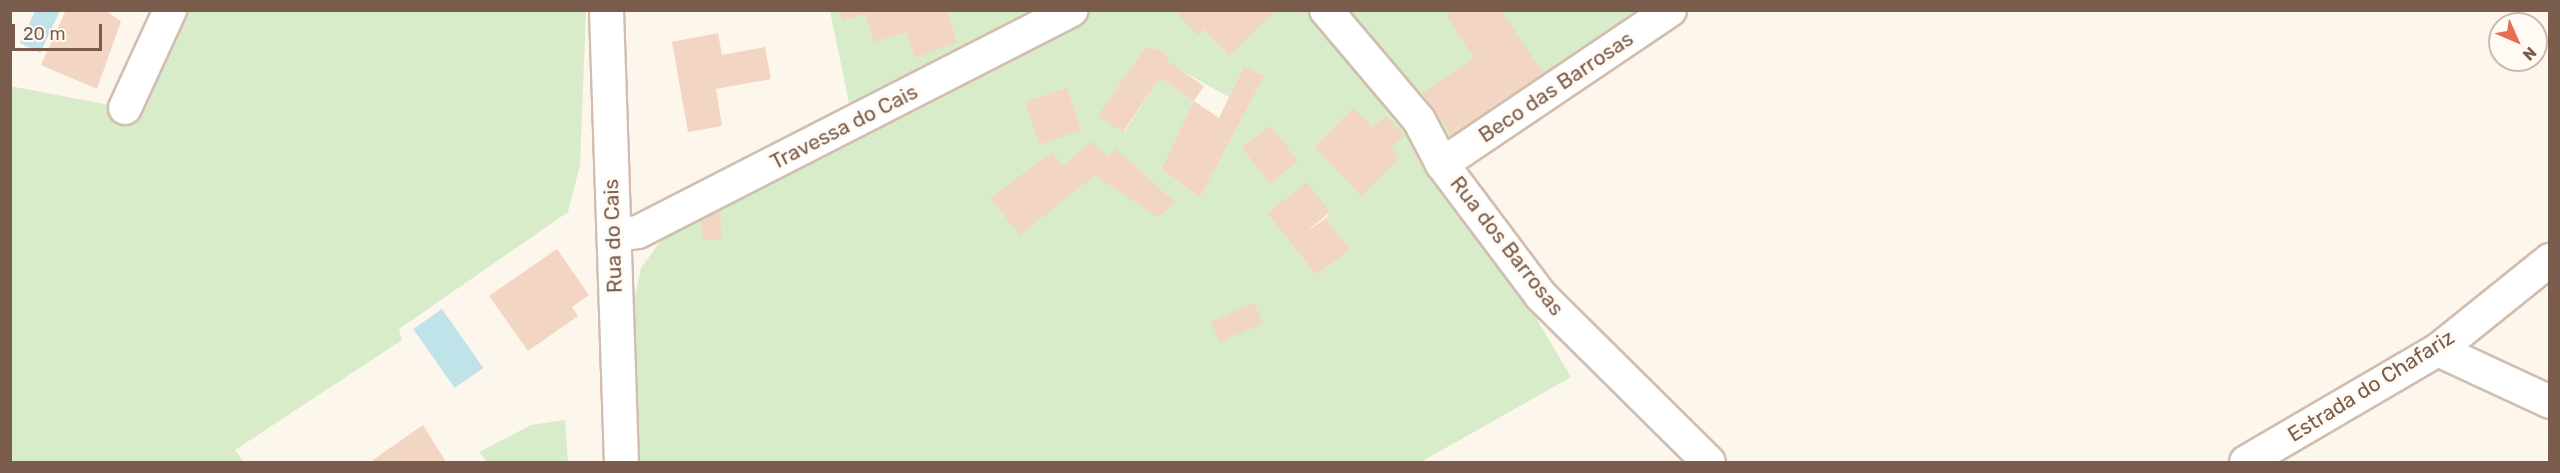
<!DOCTYPE html>
<style>
body{margin:0}
#map{position:relative;width:2560px;height:473px;overflow:hidden;background:#fdf6ec;font-family:Rubik,sans-serif}
div>[style]{position:absolute}
[style*='--x']{left:calc(var(--x)*1px);top:calc(var(--y)*1px);width:calc(var(--w)*1px);rotate:calc(var(--a)*1deg)}
.green>*{inset:0;background:#d8ecc9}
.water>*{inset:0;background:#bfe3e8;transform-origin:0 0}
.building>*{inset:0;background:#f3d5c3;transform-origin:0 0}
.roads{filter:drop-shadow(2px 0 #d1beb0) drop-shadow(-2px 0 #d1beb0) drop-shadow(0 2px #d1beb0) drop-shadow(0 -2px #d1beb0)}
.minor>*{height:32px;margin:-16px;padding:0 16px;transform-origin:16px;border-radius:16px;background:#fff}
.tertiary>*{height:33px;margin:-16.5px;padding:0 16.5px;transform-origin:16.5px;border-radius:16.5px;background:#fff}
span{translate:-50% -50%;white-space:nowrap;text-align:center;line-height:1.15;-webkit-text-stroke:6px #fffaf3;paint-order:stroke}
.street-label{font-size:21px;color:#7a5c4d}
.frame{position:absolute;inset:0;border:12px solid #7a5c4d;pointer-events:none}
.north{position:absolute;left:2488px;top:12px;width:60px;height:60px;box-sizing:border-box;background:#fffaf3;border:2px solid #cabbb1;border-radius:50%;rotate:135deg;font-size:16px;font-weight:700;line-height:24px;text-align:center;color:#7a5c4d}
.north::after{content:'';display:block;margin:auto;width:21px;height:27px;background:#e76f51;clip-path:polygon(50% 0,100% 100%,50% 72%,0 100%)}
.scale{position:absolute;left:12px;top:24px;width:90px;height:27px;box-sizing:border-box;border:3px solid #7a5c4d;border-top:0;padding-left:8px;font-size:18px;line-height:21px;white-space:nowrap;color:#7a5c4d;-webkit-text-stroke:4px #fffaf3;paint-order:stroke}
</style>
<div id="map">
<div class="green">
<div style="clip-path:polygon(170px 11px,586px 11px,580px 165px,568px 212px,399px 329px,402px 340px,235px 450px,244px 462px,11px 462px,10px 86px,125px 108px)"></div>
<div style="clip-path:polygon(evenodd,830px 11px,1670px 11px,1444px 163px,1571px 377px,1421px 462px,639px 462px,632px 313px,641px 268px,665px 235px,853px 122px,830px 11px,1144px 48px,1163px 52px,1169px 64px,1229px 97px,1244px 66px,1263px 76px,1200px 197px,1161px 169px,1194px 101px,1160px 78px,1124px 132px,1099px 116px,1144px 48px,830px 11px,1270px 125px,1297px 161px,1270px 182px,1242px 147px,1270px 125px,830px 11px,1280px 203px,1330px 212px,1326px 218px,1350px 250px,1316px 275px,1267px 213px,1280px 203px)"></div>
<div style="clip-path:polygon(565px 420px,568px 462px,487px 462px,479px 452px,531px 425px)"></div>
</div>
<div class="water">
<div style="clip-path:polygon(35px 11px,60px 11px,40px 53px,20px 43px)"></div>
<div style="left:442px;top:309px;width:72px;height:35px;rotate:55deg"></div>
</div>
<div class="building">
<div style="clip-path:polygon(66px 10px,104px 10px,121px 21px,97px 89px,41px 65px)"></div>
<div style="clip-path:polygon(839px 10px,947px 10px,957px 42px,915px 58px,906px 32px,874px 42px,865px 13px,842px 21px)"></div>
<div style="clip-path:polygon(1174px 10px,1277px 10px,1229px 56px,1204px 29px,1198px 35px)"></div>
<div style="clip-path:polygon(1453px 10px,1501px 10px,1545px 76px,1453px 138px,1422px 93px,1474px 58px,1446px 15px)"></div>
<div style="clip-path:polygon(718px 33px,722px 55px,765px 47px,771px 79px,716px 89px,722px 126px,688px 132px,672px 42px)"></div>
<div style="clip-path:polygon(1145px 47px,1163px 51px,1170px 63px,1204px 86px,1194px 101px,1160px 78px,1123px 132px,1098px 116px)"></div>
<div style="clip-path:polygon(1244px 66px,1264px 76px,1200px 197px,1161px 169px,1194px 101px,1219px 118px)"></div>
<div style="left:1067px;top:88px;width:45px;height:44px;rotate:72deg"></div>
<div style="clip-path:polygon(1353px 108px,1373px 127px,1386px 116px,1405px 136px,1390px 148px,1400px 157px,1361px 196px,1315px 147px)"></div>
<div style="left:1270px;top:125px;width:46px;height:36px;rotate:52deg"></div>
<div style="clip-path:polygon(1090px 141px,1109px 157px,1116px 149px,1176px 203px,1157px 217px,1095px 175px,1020px 235px,990px 198px,1052px 152px,1064px 166px)"></div>
<div style="clip-path:polygon(1307px 182px,1330px 212px,1305px 233px,1326px 218px,1350px 250px,1316px 275px,1267px 213px)"></div>
<div style="clip-path:polygon(720px 204px,721px 239px,703px 240px,701px 215px)"></div>
<div style="clip-path:polygon(557px 249px,589px 295px,572px 307px,578px 316px,528px 351px,489px 296px)"></div>
<div style="left:1254px;top:303px;width:22px;height:47px;rotate:66deg"></div>
<div style="clip-path:polygon(423px 425px,446px 462px,370px 462px)"></div>
</div>
<div class="roads">
<div class="minor">
<div style="--x:1326;--y:10;--w:144;--a:49.8"></div>
<div style="--x:1419;--y:120;--w:50;--a:62.4"></div>
<div style="--x:1442;--y:164;--w:165;--a:53.1"></div>
<div style="--x:1541;--y:296;--w:236;--a:44.7"></div>
<div style="--x:125;--y:108;--w:108;--a:-65.3"></div>
<div style="--x:1442;--y:164;--w:275;--a:-34"></div>
<div style="--x:614;--y:235;--w:24;--a:-7"></div>
<div style="--x:638;--y:232;--w:487;--a:-27.1"></div>
<div style="--x:2438;--y:350;--w:123;--a:24.9"></div>
<div style="--x:2246;--y:462;--w:222;--a:-30.3"></div>
<div style="--x:2438;--y:350;--w:144;--a:-38.8"></div>
</div>
<div class="tertiary">
<div style="--x:606;--y:10;--w:452;--a:88.1"></div>
</div>
</div>
<div class="street-label">
<span style="left:1556px;top:87px;rotate:-34deg">Beco das Barrosas</span>
<span style="left:844px;top:127px;rotate:-27deg">Travessa do Cais</span>
<span style="left:613px;top:236px;rotate:-92deg">Rua do Cais</span>
<span style="left:1507px;top:246px;rotate:52deg">Rua dos Barrosas</span>
<span style="left:2371px;top:386px;rotate:-32deg">Estrada do Chafariz</span>
</div>
<div class="frame"></div>
<div class="north">N</div>
<div class="scale">20 m</div>
</div>
